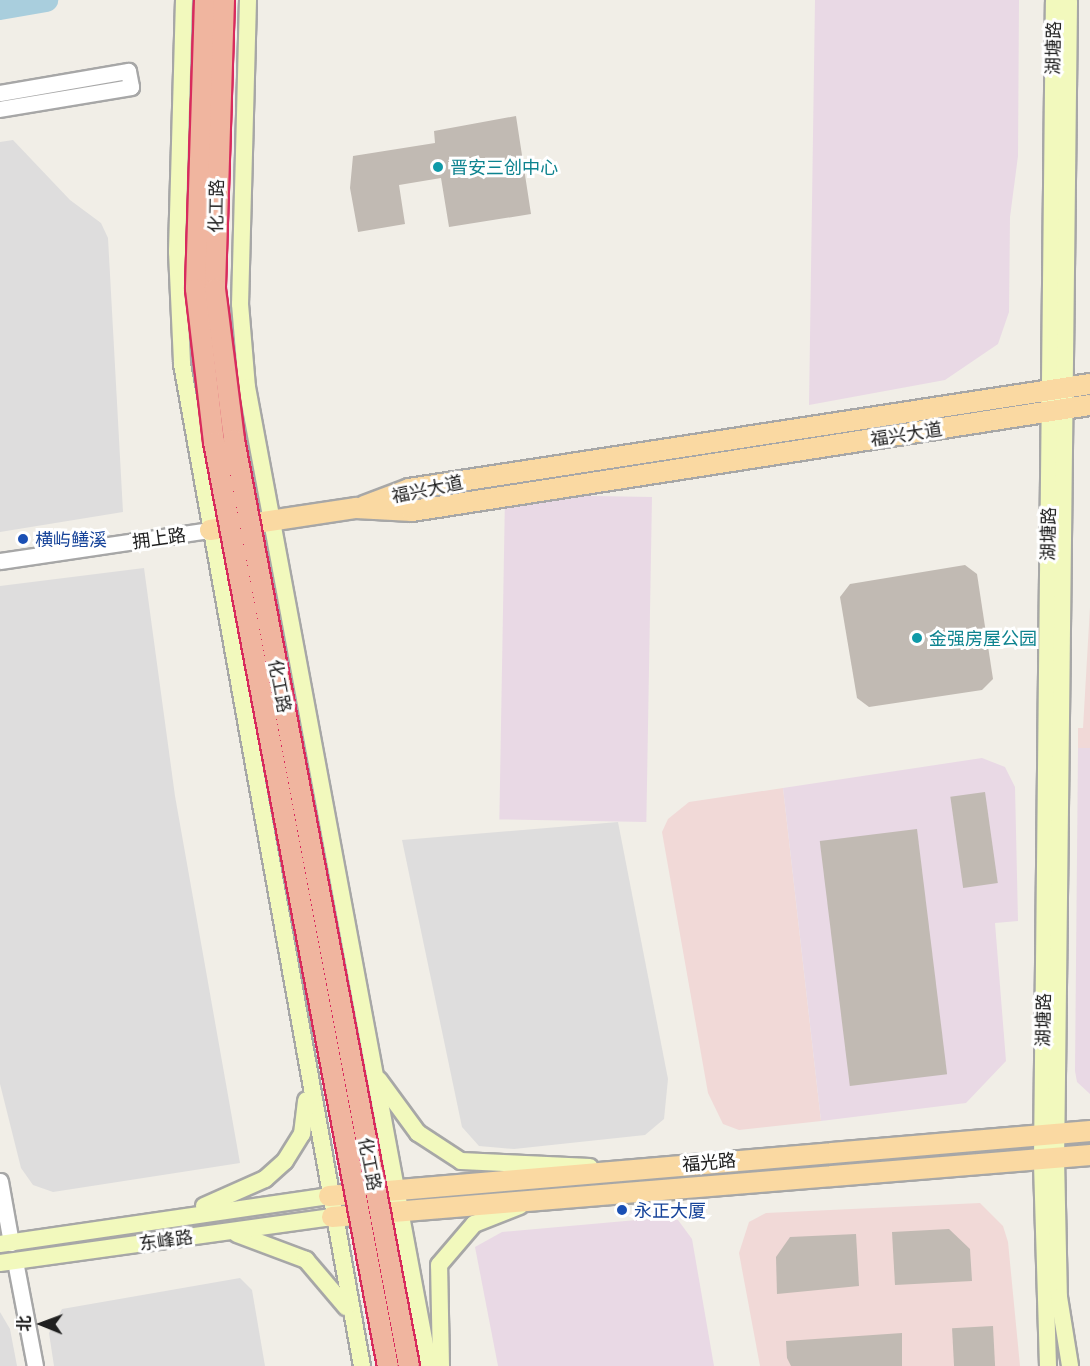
<!DOCTYPE html>
<meta charset="utf-8">
<style>
body{margin:0}
#map{position:relative;width:1090px;height:1366px;overflow:hidden;background:#f1eee7;font-family:Lato,"Noto Sans SC",sans-serif}
div>[style]{position:absolute}
[style*='--x']{left:calc(var(--x)*1px);top:calc(var(--y)*1px);width:calc(var(--w)*1px);rotate:calc(var(--a)*1deg)}
.residential>*{inset:0;background:#dedddd}
.commercial>*{inset:0;background:#f1d9d7}
.industrial>*{inset:0;background:#e9d9e5;transform-origin:0 0}
.river>*{height:24px;margin:-12px;padding:0 12px;transform-origin:12px;border-radius:12px;background:#a9cedd}
.building>*{inset:0;background:#c1bab3;transform-origin:0 0}
.roads{filter:drop-shadow(2px 0 #a7a7a7) drop-shadow(-2px 0 #a7a7a7) drop-shadow(0 2px #a7a7a7) drop-shadow(0 -2px #a7a7a7)}
.tertiary>*{height:15px;margin:-7.5px;padding:0 7.5px;transform-origin:7.5px;border-radius:7.5px;background:#fff}
.secondary>*{height:16px;margin:-8px;padding:0 8px;transform-origin:8px;border-radius:8px;background:#f2f9bd}
.primary>*{height:20px;margin:-10px;padding:0 10px;transform-origin:10px;border-radius:10px;background:#fad9a2}
.bridges{filter:drop-shadow(2px 0 #d82b5d) drop-shadow(-2px 0 #d82b5d) drop-shadow(0 2px #d82b5d) drop-shadow(0 -2px #d82b5d)}
.trunk-bridge>*{height:20px;margin:-10px;padding:0 10px;transform-origin:10px;border-radius:10px;background:#f0b59f}
.dots>*{width:16px;height:16px;translate:-50% -50%;box-sizing:border-box;border:3px solid #fff;border-radius:50%}
span{translate:-50% -50%;white-space:nowrap;text-align:center;line-height:1.15;-webkit-text-stroke:6px #fff;paint-order:stroke}
.street-label{font-size:18px;color:#202020}
.culture-label{font-size:18px;color:#0d838f}
.left{translate:0 -50%;text-align:left}
.transit-label{font-size:18px;color:#164399}
.north{position:absolute;left:12px;top:1294px;width:60px;height:60px;-webkit-text-stroke:4px #fff;paint-order:stroke;rotate:271deg;font-size:16px;font-weight:700;line-height:24px;text-align:center;color:#202020}
.north::after{content:'';display:block;margin:auto;width:21px;height:27px;background:#202020;clip-path:polygon(50% 0,100% 100%,50% 72%,0 100%)}
</style>
<div id="map">
<div class="residential">
<div style="clip-path:polygon(13px 140px,70px 200px,101px 223px,108px 238px,123px 512px,0 532px,0 142px)"></div>
<div style="clip-path:polygon(144px 568px,175px 796px,240px 1163px,53px 1192px,33px 1185px,21px 1168px,0 1084px,0 586px)"></div>
<div style="clip-path:polygon(618px 822px,668px 1079px,664px 1119px,645px 1135px,514px 1149px,479px 1146px,462px 1127px,402px 840px)"></div>
<div style="clip-path:polygon(240px 1278px,252px 1290px,265px 1366px,54px 1366px,49px 1333px,62px 1309px)"></div>
<div style="clip-path:polygon(0 1312px,10px 1329px,17px 1366px,0 1366px)"></div>
</div>
<div class="commercial">
<div style="clip-path:polygon(1090px 607px,1090px 748px,1078px 748px,1078px 728px,1083px 728px)"></div>
<div style="clip-path:polygon(783px 788px,821px 1121px,739px 1130px,723px 1124px,708px 1093px,662px 832px,668px 819px,689px 802px)"></div>
<div style="clip-path:polygon(980px 1203px,1003px 1226px,1008px 1242px,1020px 1366px,760px 1366px,739px 1253px,749px 1222px,766px 1213px)"></div>
</div>
<div class="industrial">
<div style="clip-path:polygon(815px 0,1019px 0,1018px 156px,1010px 217px,1009px 312px,998px 344px,945px 380px,809px 405px)"></div>
<div style="left:652px;top:497px;width:325px;height:147px;rotate:91deg"></div>
<div style="clip-path:polygon(1078px 748px,1090px 748px,1090px 1094px,1077px 1082px,1075px 1071px)"></div>
<div style="clip-path:polygon(982px 758px,1005px 767px,1015px 787px,1018px 921px,995px 923px,1006px 1061px,966px 1103px,821px 1121px,783px 788px)"></div>
<div style="clip-path:polygon(659px 1218px,678px 1220px,692px 1239px,714px 1366px,498px 1366px,475px 1247px,502px 1232px)"></div>
</div>
<div class="river">
<div style="--x:0;--y:8;--w:47;--a:-9.9"></div>
</div>
<div class="building">
<div style="clip-path:polygon(516px 116px,531px 214px,449px 227px,441px 178px,399px 185px,405px 224px,358px 232px,350px 188px,353px 156px,435px 143px,434px 131px)"></div>
<div style="clip-path:polygon(965px 565px,977px 574px,993px 679px,982px 690px,869px 707px,857px 698px,840px 597px,850px 584px)"></div>
<div style="left:985px;top:792px;width:92px;height:35px;rotate:82deg"></div>
<div style="left:917px;top:829px;width:247px;height:98px;rotate:83deg"></div>
<div style="clip-path:polygon(949px 1229px,970px 1249px,972px 1281px,895px 1285px,892px 1232px)"></div>
<div style="clip-path:polygon(856px 1234px,859px 1286px,777px 1294px,776px 1257px,790px 1237px)"></div>
<div style="left:993px;top:1326px;width:40px;height:41px;rotate:87deg"></div>
<div style="clip-path:polygon(902px 1333px,902px 1366px,791px 1366px,787px 1358px,786px 1341px)"></div>
</div>
<div class="roads">
<div class="tertiary">
<div style="--x:0;--y:93;--w:130;--a:-9.8"></div>
<div style="--x:128;--y:71;--w:16;--a:79"></div>
<div style="--x:131;--y:87;--w:133;--a:170.5"></div>
<div style="--x:0;--y:561;--w:212;--a:-8.4"></div>
<div style="--x:0;--y:1181;--w:63;--a:79.9"></div>
<div style="--x:15;--y:1261;--w:107;--a:79.2"></div>
</div>
<div class="secondary">
<div style="--x:184;--y:0;--w:252;--a:91.6"></div>
<div style="--x:177;--y:252;--w:112;--a:87.4"></div>
<div style="--x:182;--y:364;--w:1018;--a:79.82"></div>
<div style="--x:248;--y:0;--w:304;--a:91.5"></div>
<div style="--x:240;--y:304;--w:83;--a:85.2"></div>
<div style="--x:247;--y:387;--w:996;--a:79.47"></div>
<div style="--x:379;--y:1080;--w:66;--a:53.7"></div>
<div style="--x:418;--y:1133;--w:51;--a:33.1"></div>
<div style="--x:461;--y:1161;--w:129;--a:2.7"></div>
<div style="--x:204;--y:1206;--w:67;--a:-23.9"></div>
<div style="--x:265;--y:1179;--w:27;--a:-42"></div>
<div style="--x:285;--y:1161;--w:32;--a:-58"></div>
<div style="--x:302;--y:1134;--w:34;--a:-83"></div>
<div style="--x:237;--y:1234;--w:74;--a:20.6"></div>
<div style="--x:306;--y:1260;--w:62;--a:49.6"></div>
<div style="--x:0;--y:1244;--w:332;--a:-8.3"></div>
<div style="--x:0;--y:1263;--w:335;--a:-7.9"></div>
<div style="--x:441;--y:1366;--w:101;--a:-91.1"></div>
<div style="--x:439;--y:1265;--w:54;--a:-49.5"></div>
<div style="--x:474;--y:1224;--w:49;--a:-21.4"></div>
<div style="--x:1048;--y:1366;--w:208;--a:-91.7"></div>
<div style="--x:1042;--y:1158;--w:1156;--a:-89.41"></div>
<div style="--x:1054;--y:2;--w:15;--a:0"></div>
<div style="--x:1069;--y:2;--w:1156;--a:90.64"></div>
<div style="--x:1056;--y:1158;--w:139;--a:88.8"></div>
<div style="--x:1059;--y:1297;--w:70;--a:80.9"></div>
</div>
<div class="primary">
<div style="--x:364;--y:506;--w:48;--a:-20.7"></div>
<div style="--x:409;--y:489;--w:689;--a:-8.77"></div>
<div style="--x:210;--y:530;--w:148;--a:-8.6"></div>
<div style="--x:356;--y:508;--w:56;--a:3.1"></div>
<div style="--x:412;--y:511;--w:686;--a:-8.89"></div>
<div style="--x:329;--y:1196;--w:764;--a:-4.88"></div>
<div style="--x:332;--y:1217;--w:761;--a:-4.68"></div>
</div>
</div>
<div class="bridges">
<div class="trunk-bridge">
<div style="--x:205;--y:0;--w:289;--a:91.8"></div>
<div style="--x:196;--y:289;--w:154;--a:83.3"></div>
<div style="--x:214;--y:442;--w:940;--a:79.34"></div>
<div style="--x:224;--y:0;--w:289;--a:91.8"></div>
<div style="--x:215;--y:289;--w:152;--a:82.8"></div>
<div style="--x:234;--y:440;--w:942;--a:79.3"></div>
</div>
</div>
<div class="dots">
<div style="left:438px;top:167px;background:#0f9aa8"></div>
<div style="left:23px;top:539px;background:#1a4fb4"></div>
<div style="left:917px;top:638px;background:#0f9aa8"></div>
<div style="left:622px;top:1210px;background:#1a4fb4"></div>
</div>
<div class="street-label">
<span style="left:1053px;top:48px;rotate:-89deg">湖塘路</span>
<span style="left:216px;top:206px;rotate:-89deg">化工路</span>
<span style="left:906px;top:434px;rotate:-9deg">福兴大道</span>
<span style="left:427px;top:489px;rotate:-12deg">福兴大道</span>
<span style="left:1048px;top:534px;rotate:-89deg">湖塘路</span>
<span style="left:159px;top:538px;rotate:-8deg">拥上路</span>
<span style="left:280px;top:686px;rotate:79deg">化工路</span>
<span style="left:1043px;top:1020px;rotate:-89deg">湖塘路</span>
<span style="left:709px;top:1162px;rotate:-5deg">福光路</span>
<span style="left:370px;top:1164px;rotate:79deg">化工路</span>
<span style="left:166px;top:1240px;rotate:-8deg">东峰路</span>
</div>
<div class="culture-label">
<span class="left" style="left:450px;top:167px">晋安三创中心</span>
<span class="left" style="left:929px;top:638px">金强房屋公园</span>
</div>
<div class="transit-label">
<span class="left" style="left:35px;top:539px">横屿鳝溪</span>
<span class="left" style="left:634px;top:1210px">永正大厦</span>
</div>
<div class="north">北</div>
</div>
